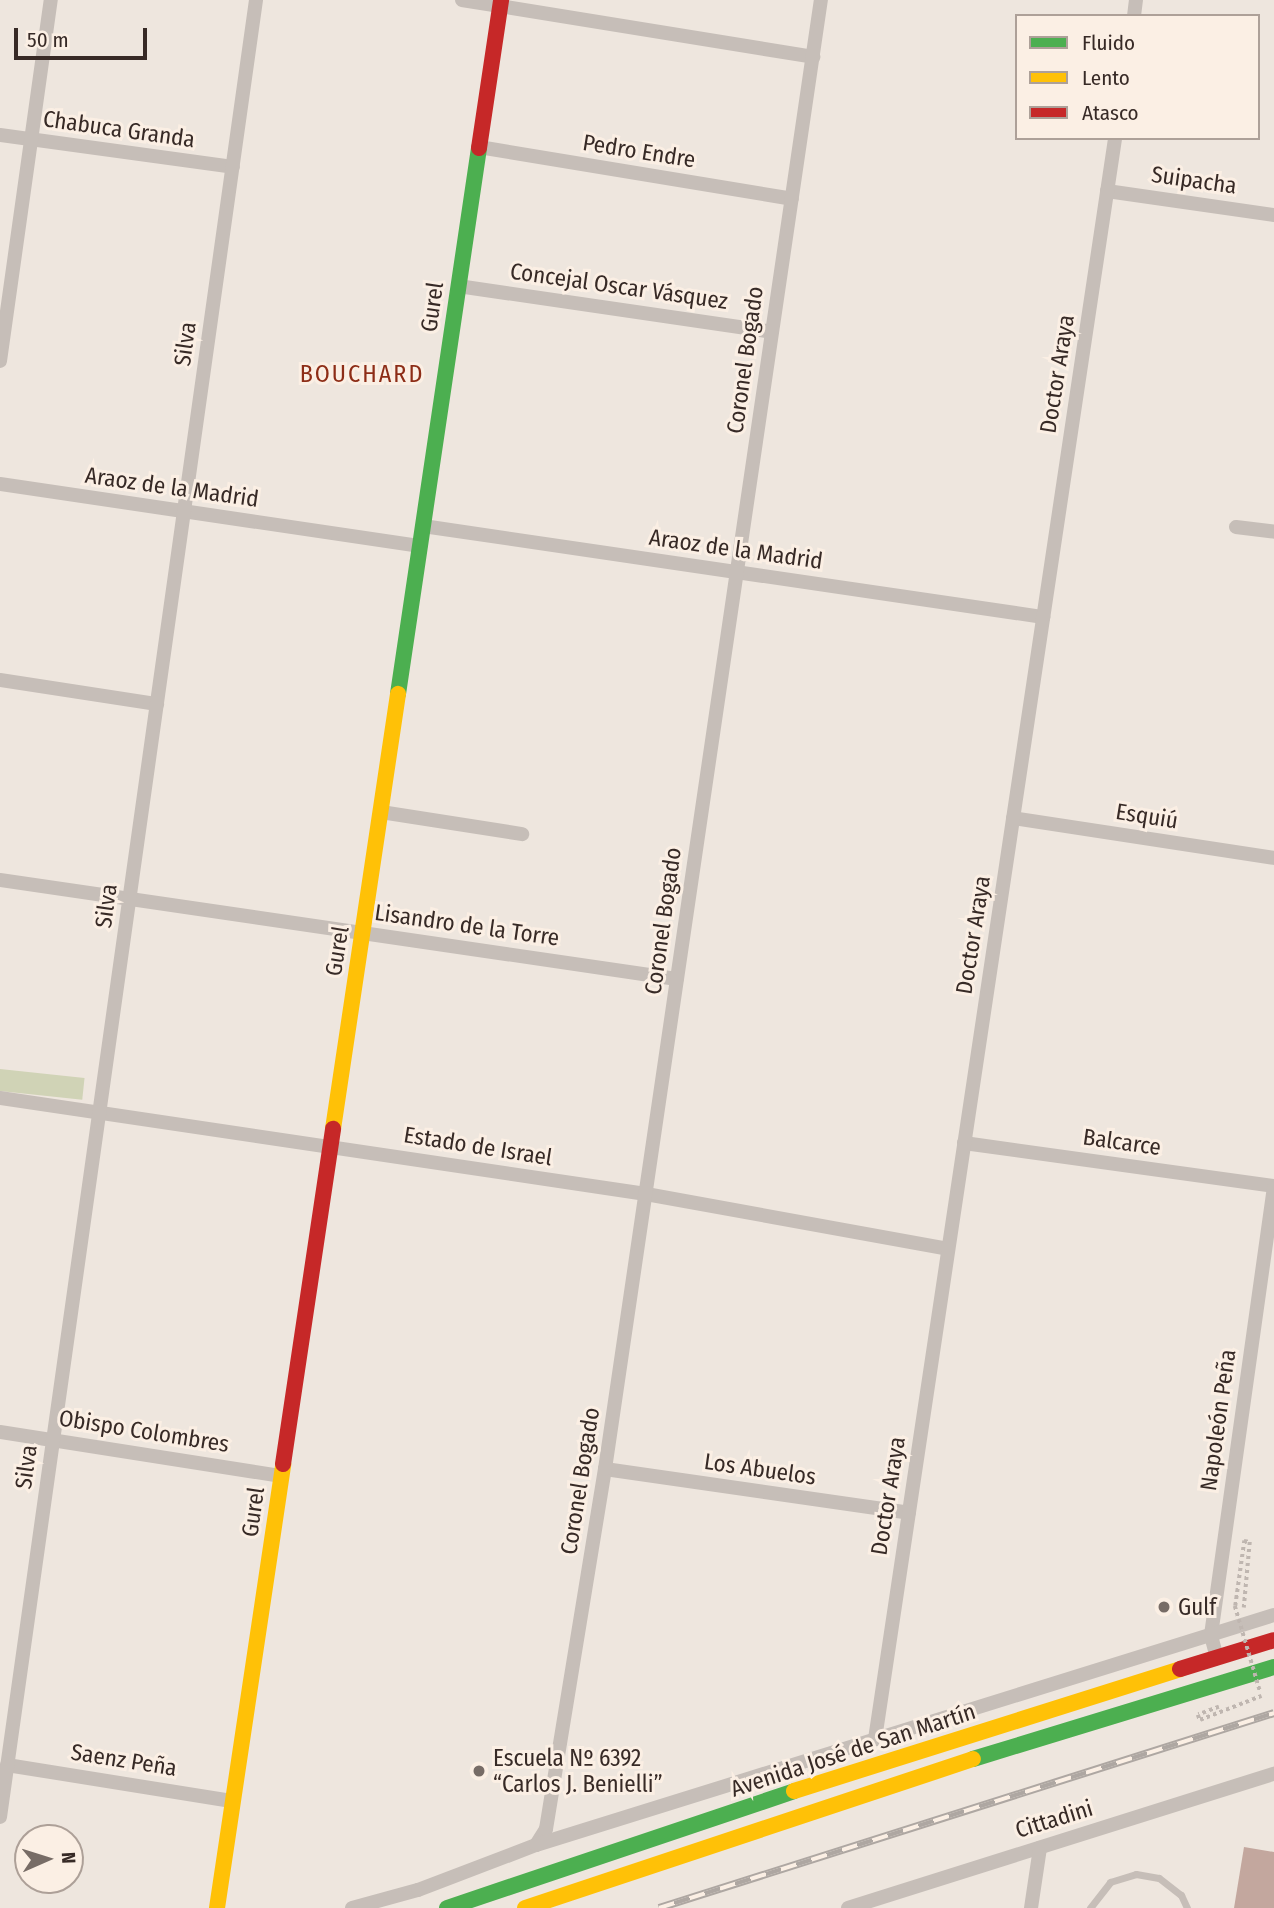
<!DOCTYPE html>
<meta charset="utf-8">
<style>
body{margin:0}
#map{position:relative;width:1274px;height:1908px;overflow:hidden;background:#eee6de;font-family:"Fira Sans Condensed",sans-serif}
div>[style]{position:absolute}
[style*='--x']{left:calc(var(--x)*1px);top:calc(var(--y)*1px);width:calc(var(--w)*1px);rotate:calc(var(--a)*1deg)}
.green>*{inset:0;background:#d0d3b6;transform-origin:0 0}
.building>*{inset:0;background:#c3a79e}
.path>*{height:3.5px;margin-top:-1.75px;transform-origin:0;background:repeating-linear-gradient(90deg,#bfb6b0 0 3.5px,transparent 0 7px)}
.lane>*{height:7px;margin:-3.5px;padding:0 3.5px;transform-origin:3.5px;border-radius:3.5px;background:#c6beb8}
.street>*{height:14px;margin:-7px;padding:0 7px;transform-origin:7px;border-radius:7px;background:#c6beb8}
.fast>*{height:16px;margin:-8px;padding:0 8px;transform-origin:8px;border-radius:8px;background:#4caf50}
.slow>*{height:16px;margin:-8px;padding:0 8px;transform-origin:8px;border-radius:8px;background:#ffc107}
.jam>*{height:16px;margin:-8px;padding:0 8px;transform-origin:8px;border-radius:8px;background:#c62828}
.rail>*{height:8px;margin-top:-4px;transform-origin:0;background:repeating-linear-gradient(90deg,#fbefe4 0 16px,#aea7a2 0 32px);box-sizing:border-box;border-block:2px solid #aea7a2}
.path-bridge>*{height:3.5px;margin-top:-1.75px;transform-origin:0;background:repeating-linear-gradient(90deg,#bfb6b0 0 3.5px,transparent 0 7px)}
.dots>*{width:19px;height:19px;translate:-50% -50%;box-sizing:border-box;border:4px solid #fbefe4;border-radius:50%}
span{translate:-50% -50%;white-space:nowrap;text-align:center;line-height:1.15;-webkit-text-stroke:6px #fbefe4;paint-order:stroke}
.street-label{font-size:23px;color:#372a26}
.poi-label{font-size:23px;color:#372a26}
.left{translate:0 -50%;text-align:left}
.neighbourhood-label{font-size:24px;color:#8d2d17;letter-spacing:2px}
.legend{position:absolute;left:1015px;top:14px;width:245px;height:126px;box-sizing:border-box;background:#fbefe4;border:2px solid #ada098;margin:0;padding:9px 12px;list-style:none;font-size:21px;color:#372a26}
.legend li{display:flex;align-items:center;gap:14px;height:35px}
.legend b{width:35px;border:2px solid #ada098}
.north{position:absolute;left:14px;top:1824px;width:70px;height:70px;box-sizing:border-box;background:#fbefe4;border:2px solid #ada098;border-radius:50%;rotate:87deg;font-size:19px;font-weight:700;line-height:28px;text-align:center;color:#372a26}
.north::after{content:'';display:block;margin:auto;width:24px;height:32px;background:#776c66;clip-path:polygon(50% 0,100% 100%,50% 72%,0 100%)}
.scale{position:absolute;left:14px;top:28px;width:133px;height:32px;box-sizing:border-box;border:4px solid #372a26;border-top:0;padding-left:9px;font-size:21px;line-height:24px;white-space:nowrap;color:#372a26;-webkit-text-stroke:5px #fbefe4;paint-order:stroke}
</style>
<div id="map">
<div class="green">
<div style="left:0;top:1069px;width:85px;height:22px;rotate:6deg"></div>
</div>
<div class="building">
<div style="clip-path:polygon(1244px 1847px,1274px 1852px,1274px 1908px,1234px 1908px)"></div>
</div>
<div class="path">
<div style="--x:1235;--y:1606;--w:66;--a:-82.1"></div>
<div style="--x:1244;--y:1541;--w:6;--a:9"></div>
<div style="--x:1250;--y:1542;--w:66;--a:95.2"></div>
<div style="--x:1219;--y:1707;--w:22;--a:159"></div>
<div style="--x:1198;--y:1715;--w:5;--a:68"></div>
<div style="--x:1200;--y:1720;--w:66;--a:-21.5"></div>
</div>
<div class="lane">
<div style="--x:1090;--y:1908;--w:33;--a:-52"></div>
<div style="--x:1110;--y:1882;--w:27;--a:-17"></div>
<div style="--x:1136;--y:1874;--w:23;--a:10"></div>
<div style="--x:1159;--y:1878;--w:28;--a:38"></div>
<div style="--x:1181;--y:1895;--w:14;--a:65"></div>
</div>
<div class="street">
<div style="--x:462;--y:0;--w:356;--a:9.2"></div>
<div style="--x:1134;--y:16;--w:16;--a:-83"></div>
<div style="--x:0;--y:135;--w:235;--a:7.8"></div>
<div style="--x:479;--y:147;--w:317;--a:9.4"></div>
<div style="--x:1107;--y:191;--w:169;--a:8.2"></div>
<div style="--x:458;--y:286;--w:317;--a:8.3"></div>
<div style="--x:0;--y:361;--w:365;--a:-82"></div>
<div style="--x:0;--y:484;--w:425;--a:8.4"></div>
<div style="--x:423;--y:526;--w:627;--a:8.35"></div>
<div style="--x:1236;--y:527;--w:38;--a:7"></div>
<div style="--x:0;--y:680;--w:159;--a:8.7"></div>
<div style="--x:381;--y:812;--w:143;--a:8.9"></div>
<div style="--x:1013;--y:818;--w:264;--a:8.7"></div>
<div style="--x:0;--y:880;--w:684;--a:8.32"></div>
<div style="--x:0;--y:1098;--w:653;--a:8.45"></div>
<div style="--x:646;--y:1194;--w:307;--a:10.3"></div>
<div style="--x:964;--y:1143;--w:313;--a:7.9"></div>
<div style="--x:0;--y:1432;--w:285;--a:8.9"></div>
<div style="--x:605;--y:1469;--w:307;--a:8.2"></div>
<div style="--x:1217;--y:1658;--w:24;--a:-105"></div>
<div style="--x:1211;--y:1635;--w:451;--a:-82"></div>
<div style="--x:875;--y:1739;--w:1619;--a:-81.47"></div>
<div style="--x:7;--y:1765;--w:229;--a:9.1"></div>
<div style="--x:0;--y:1817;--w:1835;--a:-81.98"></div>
<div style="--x:536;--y:1845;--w:19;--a:-58"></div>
<div style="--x:546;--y:1829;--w:365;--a:-80.7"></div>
<div style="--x:605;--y:1469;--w:1485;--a:-81.64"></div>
<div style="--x:352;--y:1908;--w:68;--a:-15.3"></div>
<div style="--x:418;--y:1890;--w:126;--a:-20.9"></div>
<div style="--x:536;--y:1845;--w:773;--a:-17.31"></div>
<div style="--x:848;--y:1908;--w:447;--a:-17.5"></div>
<div style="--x:1031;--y:1908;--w:61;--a:-81.5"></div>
</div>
<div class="fast">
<div style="--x:398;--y:694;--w:552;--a:-81.56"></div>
<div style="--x:973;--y:1759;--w:315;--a:-17"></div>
<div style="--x:447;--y:1908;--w:366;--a:-18.6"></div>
</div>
<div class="slow">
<div style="--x:333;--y:1129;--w:440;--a:-81.5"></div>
<div style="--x:794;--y:1791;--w:405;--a:-17.5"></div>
<div style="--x:217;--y:1908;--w:449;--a:-81.5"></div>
<div style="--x:525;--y:1908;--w:472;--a:-18.4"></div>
</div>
<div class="jam">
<div style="--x:479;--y:148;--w:150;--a:-81.5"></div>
<div style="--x:283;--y:1464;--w:339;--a:-81.5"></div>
<div style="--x:1180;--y:1669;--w:98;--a:-17.1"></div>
</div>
<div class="rail">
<div style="--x:659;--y:1908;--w:645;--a:-17.59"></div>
</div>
<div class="path-bridge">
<div style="--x:1235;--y:1606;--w:89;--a:73.6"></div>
</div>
<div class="dots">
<div style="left:1164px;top:1607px;background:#776c66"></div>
<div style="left:479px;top:1771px;background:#776c66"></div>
</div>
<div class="street-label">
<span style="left:119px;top:129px;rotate:8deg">Chabuca Granda</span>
<span style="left:639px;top:151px;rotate:9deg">Pedro Endre</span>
<span style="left:1194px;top:180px;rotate:8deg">Suipacha</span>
<span style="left:619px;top:286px;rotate:8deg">Concejal Oscar Vásquez</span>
<span style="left:432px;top:307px;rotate:-82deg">Gurel</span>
<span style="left:185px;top:344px;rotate:-82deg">Silva</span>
<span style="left:745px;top:360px;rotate:-82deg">Coronel Bogado</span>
<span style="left:1057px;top:374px;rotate:-81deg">Doctor Araya</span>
<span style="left:172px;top:487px;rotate:8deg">Araoz de la Madrid</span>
<span style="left:736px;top:549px;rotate:8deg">Araoz de la Madrid</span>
<span style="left:1147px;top:816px;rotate:9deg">Esquiú</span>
<span style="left:106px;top:906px;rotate:-82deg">Silva</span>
<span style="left:663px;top:921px;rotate:-82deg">Coronel Bogado</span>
<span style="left:467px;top:925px;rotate:8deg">Lisandro de la Torre</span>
<span style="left:973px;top:935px;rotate:-81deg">Doctor Araya</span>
<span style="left:337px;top:951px;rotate:-81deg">Gurel</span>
<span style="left:1122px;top:1142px;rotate:8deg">Balcarce</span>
<span style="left:478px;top:1146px;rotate:9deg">Estado de Israel</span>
<span style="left:1218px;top:1420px;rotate:-82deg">Napoleón Peña</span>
<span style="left:144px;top:1431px;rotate:9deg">Obispo Colombres</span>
<span style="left:26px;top:1467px;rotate:-82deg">Silva</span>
<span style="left:760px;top:1469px;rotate:8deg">Los Abuelos</span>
<span style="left:580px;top:1481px;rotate:-81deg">Coronel Bogado</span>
<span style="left:888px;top:1496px;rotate:-81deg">Doctor Araya</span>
<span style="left:253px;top:1512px;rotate:-82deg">Gurel</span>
<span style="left:853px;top:1750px;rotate:-18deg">Avenida José de San Martín</span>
<span style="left:124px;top:1760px;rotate:9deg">Saenz Peña</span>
<span style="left:1054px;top:1819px;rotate:-17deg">Cittadini</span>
</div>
<div class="poi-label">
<span class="left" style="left:1178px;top:1607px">Gulf</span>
<span class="left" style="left:493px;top:1771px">Escuela Nº 6392<br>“Carlos J. Benielli”</span>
</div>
<div class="neighbourhood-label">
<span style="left:362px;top:375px">BOUCHARD</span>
</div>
<ul class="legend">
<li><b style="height:9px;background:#4caf50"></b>Fluido</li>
<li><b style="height:9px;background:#ffc107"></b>Lento</li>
<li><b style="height:9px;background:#c62828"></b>Atasco</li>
</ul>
<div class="north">N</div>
<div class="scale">50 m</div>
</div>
